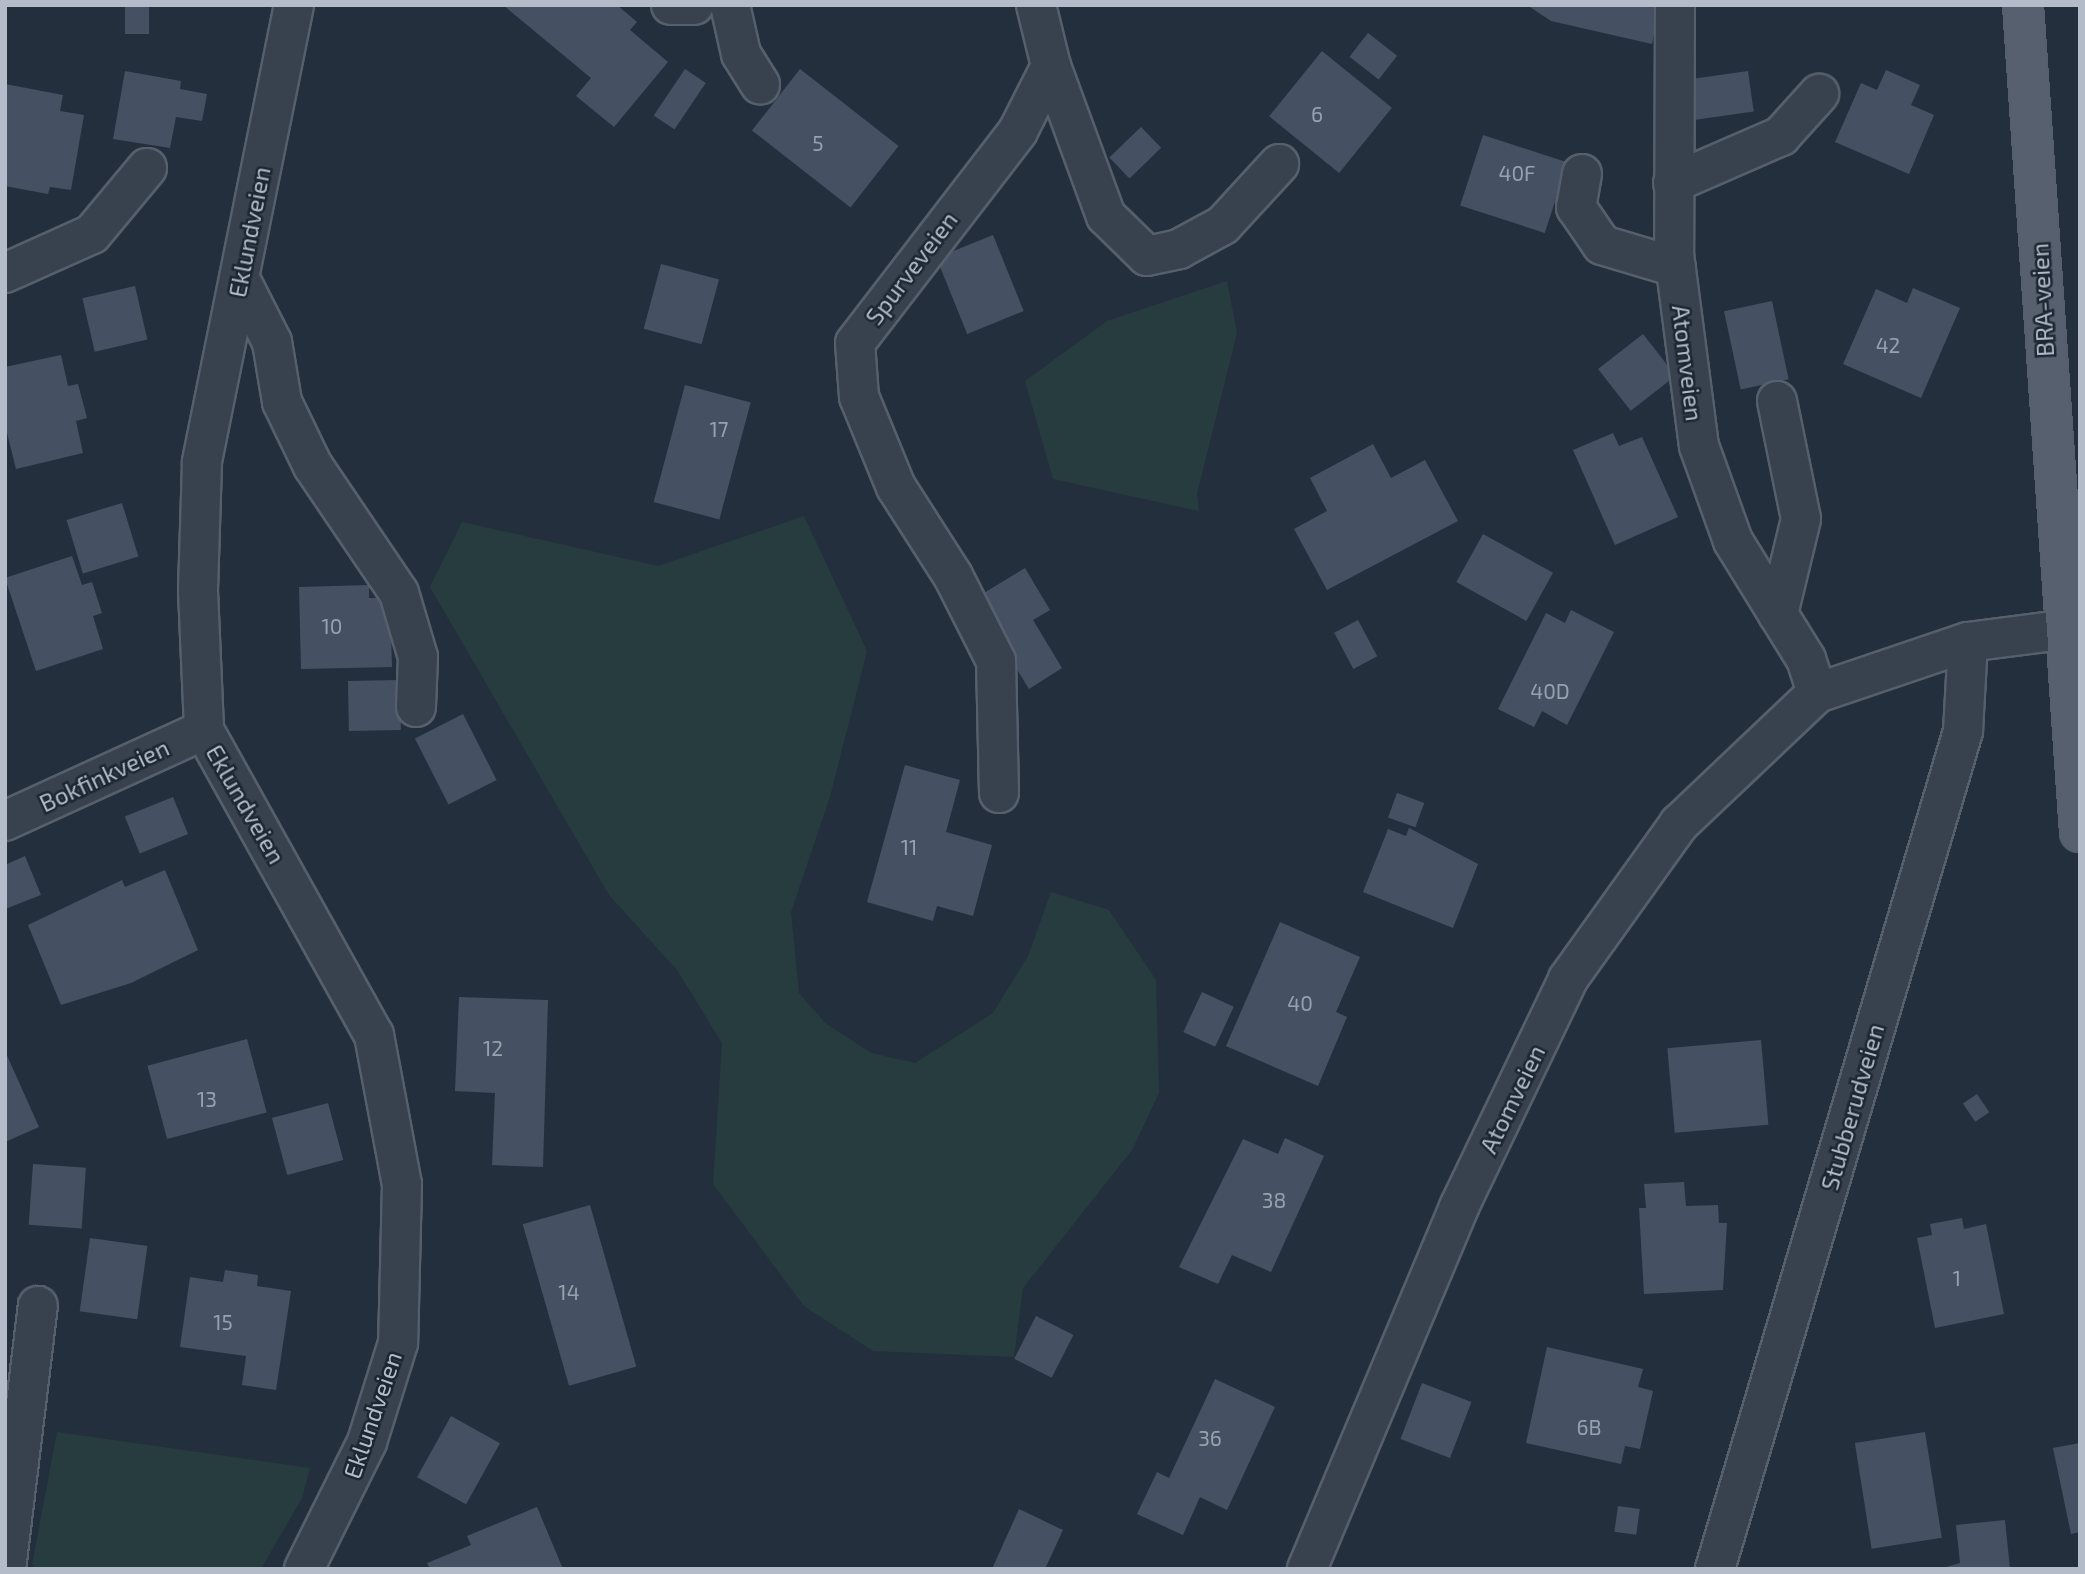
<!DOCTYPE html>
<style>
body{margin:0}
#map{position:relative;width:2085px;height:1574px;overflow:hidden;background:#242f3e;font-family:"Exo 2",sans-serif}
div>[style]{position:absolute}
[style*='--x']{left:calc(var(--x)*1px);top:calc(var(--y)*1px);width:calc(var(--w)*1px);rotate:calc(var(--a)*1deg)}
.green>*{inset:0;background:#263c3f}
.building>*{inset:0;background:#455162;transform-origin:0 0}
.roads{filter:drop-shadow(2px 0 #565f6c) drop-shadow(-2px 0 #565f6c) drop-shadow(0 2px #565f6c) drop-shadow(0 -2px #565f6c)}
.minor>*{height:38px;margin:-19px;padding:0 19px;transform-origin:19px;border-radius:19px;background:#38414e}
.major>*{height:38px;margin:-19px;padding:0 19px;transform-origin:19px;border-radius:19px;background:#56606e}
span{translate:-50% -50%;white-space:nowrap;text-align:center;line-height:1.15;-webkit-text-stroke:5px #1d2633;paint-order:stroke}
.number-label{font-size:21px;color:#98a1af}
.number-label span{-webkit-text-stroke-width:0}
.street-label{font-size:24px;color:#b4bcc9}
.frame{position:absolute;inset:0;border:7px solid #b4bcc9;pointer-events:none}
</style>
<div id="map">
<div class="green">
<div style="clip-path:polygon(1227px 281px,1237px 333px,1197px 494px,1199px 511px,1053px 479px,1025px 381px,1107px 321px)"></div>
<div style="clip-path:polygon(804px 516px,867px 651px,830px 797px,791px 912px,799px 993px,825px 1023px,871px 1053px,915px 1063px,993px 1013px,1028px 956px,1051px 892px,1109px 910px,1156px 980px,1159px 1093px,1132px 1150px,1023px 1288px,1014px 1357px,873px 1351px,804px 1306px,713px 1184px,722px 1043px,677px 970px,609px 895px,430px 587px,462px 522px,658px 566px)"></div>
<div style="clip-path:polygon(57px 1432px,310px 1468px,302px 1498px,261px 1569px,38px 1569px,32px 1565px)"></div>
</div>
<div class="building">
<div style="left:125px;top:5px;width:24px;height:29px"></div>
<div style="clip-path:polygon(503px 5px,617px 5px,637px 22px,630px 30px,668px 62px,614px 127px,576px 96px,591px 78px)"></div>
<div style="clip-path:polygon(1527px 5px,1660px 5px,1652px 44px,1551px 21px)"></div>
<div style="left:1368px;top:33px;width:37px;height:30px;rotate:38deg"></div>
<div style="left:1322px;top:51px;width:90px;height:84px;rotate:39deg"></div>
<div style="left:685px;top:69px;width:25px;height:56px;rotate:34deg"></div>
<div style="left:800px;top:69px;width:125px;height:78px;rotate:38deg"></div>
<div style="clip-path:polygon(1886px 70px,1920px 85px,1911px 105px,1934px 115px,1909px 174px,1835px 142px,1861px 83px,1877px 90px)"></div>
<div style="clip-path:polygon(125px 71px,181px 81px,180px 89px,207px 94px,202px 121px,176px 117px,170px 148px,113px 139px)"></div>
<div style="left:1748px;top:71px;width:41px;height:64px;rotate:82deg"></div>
<div style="clip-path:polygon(5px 84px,63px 95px,60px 111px,84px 115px,71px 190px,50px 187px,48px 194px,5px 186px)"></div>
<div style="left:1141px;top:127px;width:29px;height:44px;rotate:46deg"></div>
<div style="left:1483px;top:135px;width:89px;height:74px;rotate:18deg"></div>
<div style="left:993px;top:235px;width:82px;height:61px;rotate:68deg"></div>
<div style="left:661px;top:264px;width:60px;height:67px;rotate:15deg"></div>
<div style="left:135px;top:286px;width:55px;height:54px;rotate:77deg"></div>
<div style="clip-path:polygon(1913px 288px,1960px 308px,1921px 398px,1843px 364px,1876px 289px,1907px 303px)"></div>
<div style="left:1772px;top:301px;width:80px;height:49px;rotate:78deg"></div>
<div style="left:1643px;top:334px;width:53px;height:57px;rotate:52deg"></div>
<div style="clip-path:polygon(61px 355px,68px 386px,78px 384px,87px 418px,76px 421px,83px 453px,16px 469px,5px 425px,5px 367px)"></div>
<div style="left:685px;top:385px;width:68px;height:121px;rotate:15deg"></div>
<div style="clip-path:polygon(1613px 433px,1619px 446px,1642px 437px,1678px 517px,1615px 545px,1573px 450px)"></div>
<div style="clip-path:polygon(1373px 444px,1391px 478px,1425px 460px,1458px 521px,1327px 590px,1294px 529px,1327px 511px,1310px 478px)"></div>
<div style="left:122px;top:503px;width:56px;height:58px;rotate:73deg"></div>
<div style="left:1483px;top:534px;width:80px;height:55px;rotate:29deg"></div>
<div style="clip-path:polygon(72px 556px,82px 585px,92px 582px,102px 613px,93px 616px,103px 649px,36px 671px,5px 578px)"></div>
<div style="clip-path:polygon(1025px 568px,1050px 610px,1033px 620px,1062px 668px,1029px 689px,974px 599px)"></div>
<div style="clip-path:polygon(369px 585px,369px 598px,390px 598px,392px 667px,301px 669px,299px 587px)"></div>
<div style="clip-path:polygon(1571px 610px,1614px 632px,1567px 725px,1542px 711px,1534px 727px,1498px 709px,1546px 613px,1565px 623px)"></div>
<div style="left:1358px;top:620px;width:41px;height:27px;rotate:62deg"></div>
<div style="left:400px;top:680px;width:50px;height:52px;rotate:89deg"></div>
<div style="left:463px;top:714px;width:74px;height:54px;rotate:63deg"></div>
<div style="clip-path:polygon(905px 765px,960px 780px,946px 832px,992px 845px,973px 916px,937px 906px,933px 921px,867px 902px)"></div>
<div style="left:1397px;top:793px;width:29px;height:26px;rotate:20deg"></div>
<div style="left:173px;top:797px;width:40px;height:52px;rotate:68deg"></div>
<div style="clip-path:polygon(1409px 828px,1478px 864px,1453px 928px,1363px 892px,1388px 829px,1406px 836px)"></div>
<div style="clip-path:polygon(25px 856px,41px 895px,5px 909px,5px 865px)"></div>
<div style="clip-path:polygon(165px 870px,198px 950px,131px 983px,61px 1005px,28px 925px,122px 880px,125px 887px)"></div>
<div style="clip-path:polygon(1280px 922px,1360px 957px,1336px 1012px,1347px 1017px,1318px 1086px,1226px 1046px)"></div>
<div style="left:1202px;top:992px;width:35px;height:44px;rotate:25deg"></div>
<div style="clip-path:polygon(459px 997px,548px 1000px,543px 1167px,492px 1165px,495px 1093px,455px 1091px)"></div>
<div style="left:247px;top:1039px;width:76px;height:103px;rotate:75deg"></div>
<div style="left:1761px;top:1040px;width:85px;height:94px;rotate:85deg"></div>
<div style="clip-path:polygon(5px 1051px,39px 1127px,5px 1142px)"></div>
<div style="left:1977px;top:1094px;width:22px;height:17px;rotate:56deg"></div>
<div style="left:328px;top:1103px;width:59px;height:58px;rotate:75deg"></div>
<div style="clip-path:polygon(1285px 1138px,1324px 1156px,1271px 1272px,1232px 1255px,1218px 1284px,1179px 1267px,1243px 1139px,1278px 1154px)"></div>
<div style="left:33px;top:1164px;width:53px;height:61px;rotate:4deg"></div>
<div style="clip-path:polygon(1684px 1182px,1686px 1206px,1718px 1205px,1719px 1223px,1727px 1223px,1723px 1290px,1644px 1294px,1639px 1208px,1646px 1208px,1644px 1184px)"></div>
<div style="left:590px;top:1205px;width:168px;height:70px;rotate:74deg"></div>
<div style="clip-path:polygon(1962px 1218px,1964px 1229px,1986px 1224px,2004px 1314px,1935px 1328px,1917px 1238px,1932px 1235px,1930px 1224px)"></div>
<div style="left:90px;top:1238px;width:58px;height:74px;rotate:8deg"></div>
<div style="clip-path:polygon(225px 1270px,258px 1275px,257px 1286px,291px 1291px,276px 1390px,242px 1385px,246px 1356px,180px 1347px,190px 1277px,223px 1282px)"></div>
<div style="left:1036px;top:1316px;width:42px;height:48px;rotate:27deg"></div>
<div style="clip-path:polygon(1547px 1347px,1643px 1369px,1638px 1387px,1653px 1391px,1640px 1449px,1625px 1446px,1621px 1464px,1526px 1443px)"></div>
<div style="clip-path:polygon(1215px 1379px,1275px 1407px,1227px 1510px,1200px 1497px,1183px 1535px,1137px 1514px,1157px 1472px,1169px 1478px)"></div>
<div style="left:1422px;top:1383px;width:53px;height:60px;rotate:21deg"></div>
<div style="left:451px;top:1416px;width:56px;height:70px;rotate:29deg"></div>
<div style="left:1925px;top:1432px;width:107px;height:71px;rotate:81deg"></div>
<div style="clip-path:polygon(2080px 1443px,2080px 1532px,2071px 1534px,2053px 1448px)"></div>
<div style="left:1618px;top:1506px;width:22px;height:26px;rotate:8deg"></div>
<div style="clip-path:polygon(537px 1507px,563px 1569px,430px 1569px,427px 1563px,471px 1545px,467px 1536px)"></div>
<div style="clip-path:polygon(1019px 1509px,1063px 1530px,1045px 1569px,992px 1569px)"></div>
<div style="clip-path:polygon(2005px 1520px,2010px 1569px,1939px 1569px,1960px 1563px,1956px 1525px)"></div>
</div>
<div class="roads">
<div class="minor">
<div style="--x:294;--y:5;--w:467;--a:101.4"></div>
<div style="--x:202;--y:463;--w:128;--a:91.8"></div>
<div style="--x:198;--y:591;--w:139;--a:87.5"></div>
<div style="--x:204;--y:730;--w:349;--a:60.9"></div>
<div style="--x:374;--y:1035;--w:152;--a:79.4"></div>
<div style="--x:402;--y:1184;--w:159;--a:91.4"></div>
<div style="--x:398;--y:1343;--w:104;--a:107.4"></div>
<div style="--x:367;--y:1442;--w:142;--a:116.4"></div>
<div style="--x:671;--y:5;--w:23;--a:0"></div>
<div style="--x:730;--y:5;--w:50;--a:77.3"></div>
<div style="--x:741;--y:54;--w:36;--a:58"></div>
<div style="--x:1675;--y:5;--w:249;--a:90.2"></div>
<div style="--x:1674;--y:254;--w:194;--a:82.6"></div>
<div style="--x:1699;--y:446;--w:101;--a:70.3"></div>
<div style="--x:1733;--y:541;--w:139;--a:58.3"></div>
<div style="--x:1806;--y:659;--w:36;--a:72"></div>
<div style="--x:1051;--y:66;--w:160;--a:69.9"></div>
<div style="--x:1106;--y:216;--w:57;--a:44.3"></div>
<div style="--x:1147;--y:256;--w:33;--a:-12"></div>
<div style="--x:1179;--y:249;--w:50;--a:-28.6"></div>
<div style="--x:1223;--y:225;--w:83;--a:-47.4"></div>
<div style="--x:1582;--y:174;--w:34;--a:100"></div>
<div style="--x:1576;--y:207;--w:46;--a:55.6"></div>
<div style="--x:1602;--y:245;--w:77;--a:16.6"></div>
<div style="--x:1673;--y:183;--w:118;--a:-23.5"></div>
<div style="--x:1781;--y:136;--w:57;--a:-47.9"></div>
<div style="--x:5;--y:273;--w:95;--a:-24.1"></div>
<div style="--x:92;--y:234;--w:86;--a:-50.2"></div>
<div style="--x:240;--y:279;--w:71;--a:63.1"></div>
<div style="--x:272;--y:342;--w:61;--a:80.5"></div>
<div style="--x:282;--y:402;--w:71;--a:64.2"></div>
<div style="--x:313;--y:466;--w:153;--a:55.9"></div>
<div style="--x:399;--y:593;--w:67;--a:73.5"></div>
<div style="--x:418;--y:657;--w:50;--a:92.3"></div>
<div style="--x:1777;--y:401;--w:120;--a:78.5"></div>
<div style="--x:1801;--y:519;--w:98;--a:103.6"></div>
<div style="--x:999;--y:793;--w:132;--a:-91.3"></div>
<div style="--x:996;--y:661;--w:95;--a:-116.8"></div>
<div style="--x:953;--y:576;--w:106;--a:-122.6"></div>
<div style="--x:896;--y:487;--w:97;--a:-112.3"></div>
<div style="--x:859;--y:397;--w:54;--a:-94.2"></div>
<div style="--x:855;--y:343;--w:267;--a:-52.4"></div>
<div style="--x:1018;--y:131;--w:73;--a:-63.1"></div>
<div style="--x:1051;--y:66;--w:63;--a:-103.8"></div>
<div style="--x:5;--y:821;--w:219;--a:-24.6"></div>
<div style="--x:6;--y:1569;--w:265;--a:-83.1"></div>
<div style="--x:1307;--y:1569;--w:393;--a:-67.2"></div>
<div style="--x:1459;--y:1207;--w:253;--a:-64.4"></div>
<div style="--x:1568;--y:979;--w:191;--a:-54.4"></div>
<div style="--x:1679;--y:824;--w:190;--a:-43.5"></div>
<div style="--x:1817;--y:693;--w:159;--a:-18.7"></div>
<div style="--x:1968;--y:642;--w:95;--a:-7.3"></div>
<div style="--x:1715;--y:1569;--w:874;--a:-73.51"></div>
<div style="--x:1963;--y:731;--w:89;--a:-86.8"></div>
</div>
<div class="major">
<div style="--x:2023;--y:5;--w:829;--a:86.06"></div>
</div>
</div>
<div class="number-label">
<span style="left:1317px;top:114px">6</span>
<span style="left:818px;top:143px">5</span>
<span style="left:1517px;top:173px">40F</span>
<span style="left:1888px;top:345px">42</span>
<span style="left:719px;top:429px">17</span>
<span style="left:332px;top:626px">10</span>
<span style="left:1550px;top:691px">40D</span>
<span style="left:909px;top:847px">11</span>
<span style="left:1300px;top:1003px">40</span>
<span style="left:493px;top:1048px">12</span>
<span style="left:207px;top:1099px">13</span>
<span style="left:1274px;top:1200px">38</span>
<span style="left:1957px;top:1278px">1</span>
<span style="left:569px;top:1292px">14</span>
<span style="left:223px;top:1322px">15</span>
<span style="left:1589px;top:1427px">6B</span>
<span style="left:1210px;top:1438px">36</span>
</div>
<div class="street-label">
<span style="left:249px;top:232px;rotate:-79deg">Eklundveien</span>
<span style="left:911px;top:268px;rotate:-53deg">Spurveveien</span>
<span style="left:2042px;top:300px;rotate:-93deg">BRA-veien</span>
<span style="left:1688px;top:363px;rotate:83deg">Atomveien</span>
<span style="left:104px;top:775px;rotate:-25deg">Bokfinkveien</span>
<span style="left:246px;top:804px;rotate:60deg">Eklundveien</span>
<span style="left:1512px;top:1099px;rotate:-64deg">Atomveien</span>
<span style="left:1852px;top:1107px;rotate:-74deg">Stubberudveien</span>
<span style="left:372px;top:1415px;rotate:-71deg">Eklundveien</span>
</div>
<div class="frame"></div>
</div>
